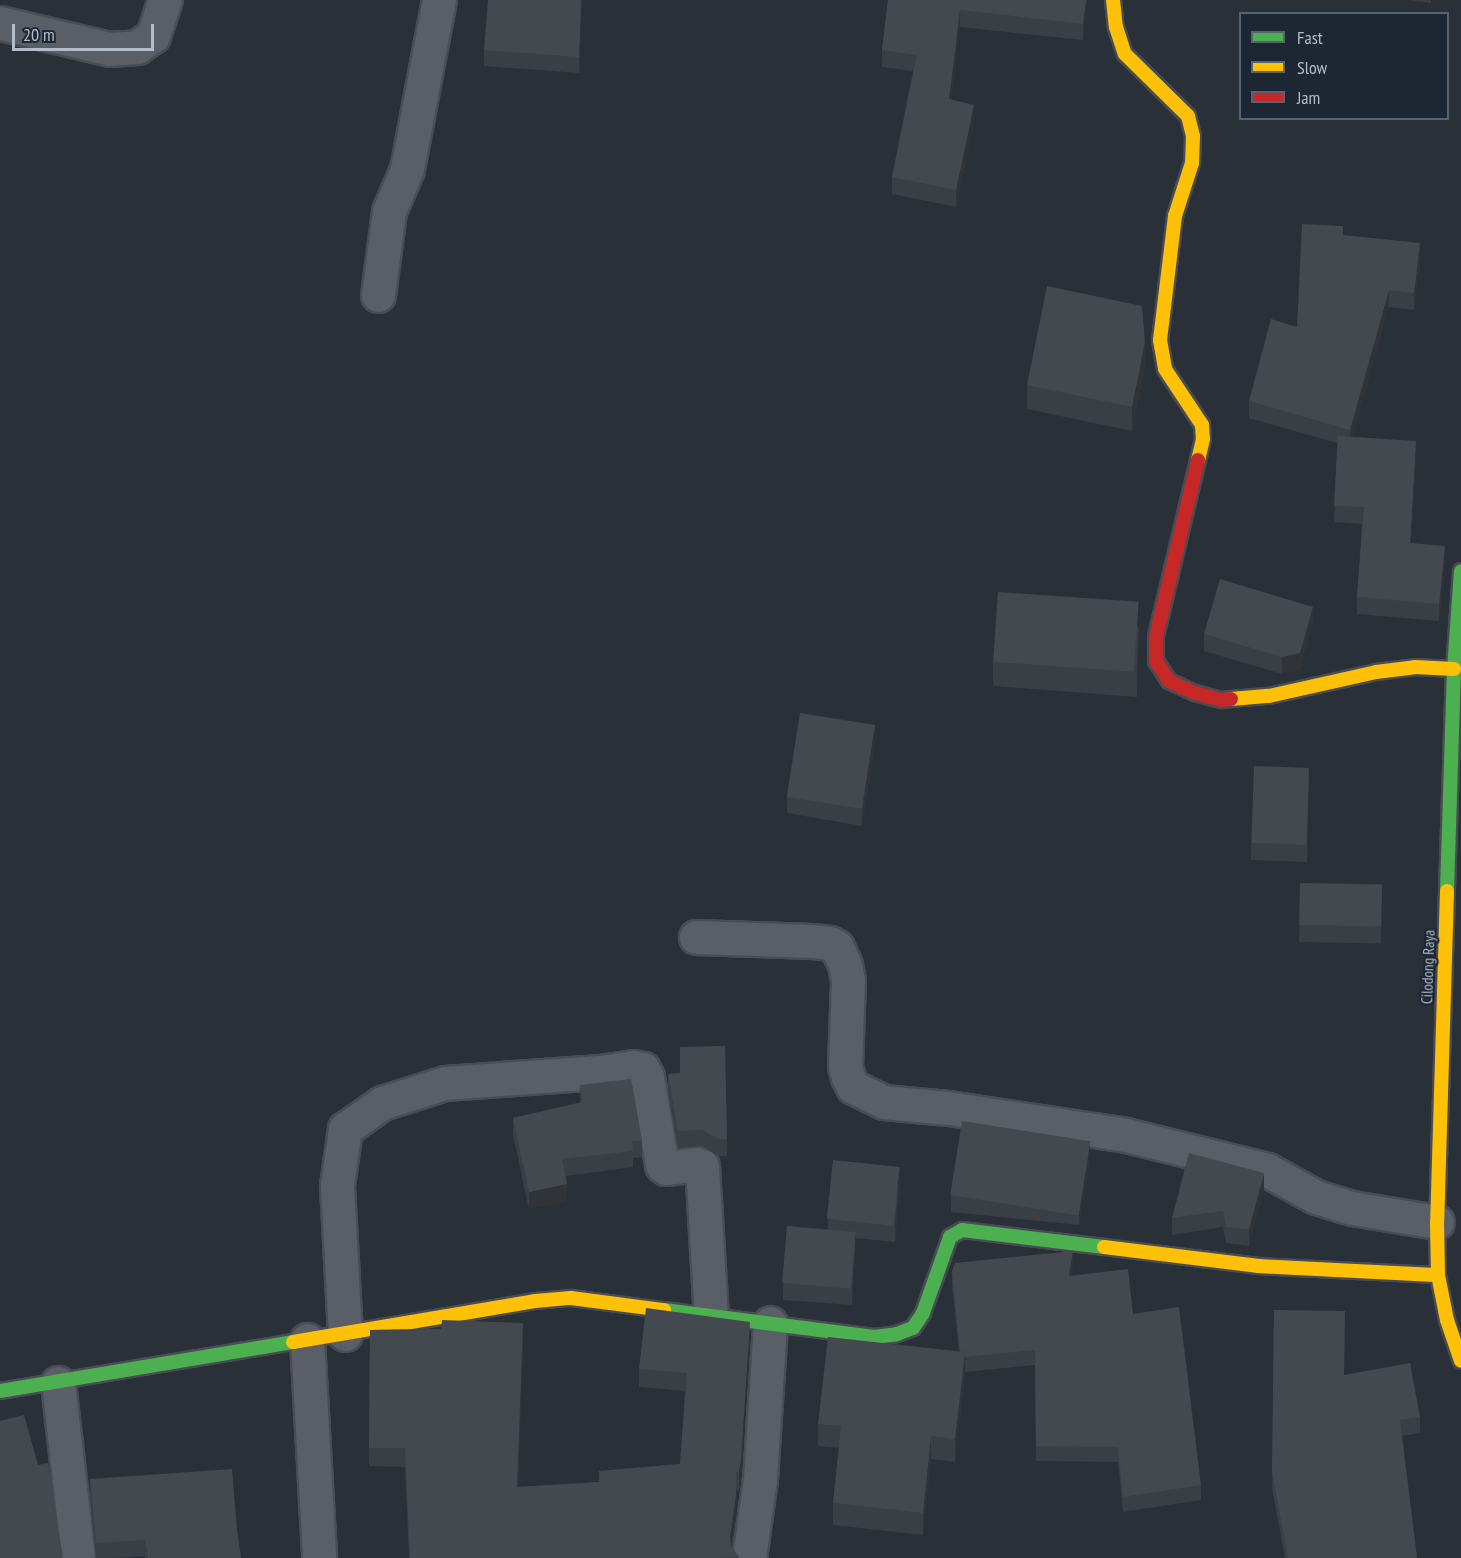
<!DOCTYPE html>
<style>
body{margin:0}
#map{position:relative;width:1461px;height:1558px;overflow:hidden;background:#2a3038;font-family:"PT Sans Narrow",sans-serif}
div>[style]{position:absolute}
[style*='--x']{left:calc(var(--x)*1px);top:calc(var(--y)*1px);width:calc(var(--w)*1px);rotate:calc(var(--a)*1deg)}
.roads{filter:drop-shadow(2px 0 #484c53) drop-shadow(-2px 0 #484c53) drop-shadow(0 2px #484c53) drop-shadow(0 -2px #484c53)}
.street>*{height:33px;margin:-16.5px;padding:0 16.5px;transform-origin:16.5px;border-radius:16.5px;background:#5a5e66}
.fast>*{height:14px;margin:-7px;padding:0 7px;transform-origin:7px;border-radius:7px;background:#4caf50}
.slow>*{height:14px;margin:-7px;padding:0 7px;transform-origin:7px;border-radius:7px;background:#ffc107}
.jam>*{height:14px;margin:-7px;padding:0 7px;transform-origin:7px;border-radius:7px;background:#c62828}
.wall>*{inset:0;background:#3a3f45;transform-origin:0 0}
.shaded-wall>*{inset:0;background:#303338}
.building>*{inset:0;background:#444950;transform-origin:0 0}
span{translate:-50% -50%;white-space:nowrap;text-align:center;line-height:1.15;-webkit-text-stroke:4.5px #1d2633;paint-order:stroke}
.street-label{font-size:15px;color:#b4bcc9}
.legend{position:absolute;left:1239px;top:12px;width:210px;height:108px;box-sizing:border-box;background:#1d2633;border:2px solid #59626f;margin:0;padding:8px 10px;list-style:none;font-size:18px;color:#b4bcc9}
.legend li{display:flex;align-items:center;gap:12px;height:30px}
.legend b{width:30px;border:2px solid #59626f}
.scale{position:absolute;left:12px;top:24px;width:142px;height:27px;box-sizing:border-box;border:3px solid #b4bcc9;border-top:0;padding-left:8px;font-size:18px;line-height:21px;white-space:nowrap;color:#b4bcc9;-webkit-text-stroke:4px #1d2633;paint-order:stroke}
</style>
<div id="map">
<div class="roads">
<div class="street">
<div style="--x:0;--y:23;--w:113;--a:13.3"></div>
<div style="--x:110;--y:49;--w:27;--a:-4"></div>
<div style="--x:137;--y:47;--w:19;--a:-35"></div>
<div style="--x:153;--y:36;--w:38;--a:-72"></div>
<div style="--x:378;--y:295;--w:85;--a:-82.5"></div>
<div style="--x:389;--y:211;--w:46;--a:-66.8"></div>
<div style="--x:407;--y:169;--w:172;--a:-79.3"></div>
<div style="--x:696;--y:937;--w:116;--a:2"></div>
<div style="--x:812;--y:941;--w:18;--a:6"></div>
<div style="--x:830;--y:943;--w:8;--a:30"></div>
<div style="--x:837;--y:947;--w:20;--a:66"></div>
<div style="--x:845;--y:965;--w:16;--a:79"></div>
<div style="--x:848;--y:981;--w:85;--a:92"></div>
<div style="--x:845;--y:1066;--w:11;--a:75"></div>
<div style="--x:848;--y:1077;--w:11;--a:63"></div>
<div style="--x:853;--y:1087;--w:34;--a:26"></div>
<div style="--x:884;--y:1102;--w:64;--a:5.4"></div>
<div style="--x:948;--y:1108;--w:180;--a:8.6"></div>
<div style="--x:1126;--y:1135;--w:145;--a:13.9"></div>
<div style="--x:1267;--y:1170;--w:56;--a:28.9"></div>
<div style="--x:1316;--y:1197;--w:38;--a:17"></div>
<div style="--x:1352;--y:1208;--w:86;--a:9.4"></div>
<div style="--x:345;--y:1334;--w:149;--a:-93.1"></div>
<div style="--x:337;--y:1185;--w:57;--a:-81.9"></div>
<div style="--x:345;--y:1129;--w:45;--a:-35.1"></div>
<div style="--x:382;--y:1103;--w:66;--a:-17.6"></div>
<div style="--x:445;--y:1083;--w:154;--a:-4.1"></div>
<div style="--x:599;--y:1072;--w:34;--a:-8"></div>
<div style="--x:633;--y:1067;--w:10;--a:11"></div>
<div style="--x:643;--y:1069;--w:9;--a:63"></div>
<div style="--x:647;--y:1077;--w:89;--a:80.3"></div>
<div style="--x:662;--y:1165;--w:5;--a:37"></div>
<div style="--x:666;--y:1168;--w:31;--a:-7"></div>
<div style="--x:697;--y:1164;--w:5;--a:22"></div>
<div style="--x:702;--y:1166;--w:150;--a:86.6"></div>
<div style="--x:307;--y:1340;--w:218;--a:86.8"></div>
<div style="--x:58;--y:1383;--w:176;--a:83.5"></div>
<div style="--x:749;--y:1558;--w:80;--a:-82.1"></div>
<div style="--x:760;--y:1479;--w:156;--a:-86.3"></div>
</div>
<div class="fast">
<div style="--x:1447;--y:891;--w:222;--a:-88.2"></div>
<div style="--x:1454;--y:669;--w:98;--a:-85.9"></div>
<div style="--x:664;--y:1310;--w:212;--a:7.3"></div>
<div style="--x:874;--y:1337;--w:23;--a:-7"></div>
<div style="--x:897;--y:1334;--w:17;--a:-21"></div>
<div style="--x:913;--y:1328;--w:18;--a:-56"></div>
<div style="--x:923;--y:1313;--w:81;--a:-70.4"></div>
<div style="--x:950;--y:1237;--w:14;--a:-30"></div>
<div style="--x:962;--y:1230;--w:143;--a:6.8"></div>
<div style="--x:0;--y:1391;--w:297;--a:-9.5"></div>
</div>
<div class="slow">
<div style="--x:1113;--y:0;--w:27;--a:84"></div>
<div style="--x:1116;--y:27;--w:28;--a:72"></div>
<div style="--x:1125;--y:54;--w:88;--a:44.5"></div>
<div style="--x:1188;--y:116;--w:21;--a:76"></div>
<div style="--x:1193;--y:136;--w:27;--a:92"></div>
<div style="--x:1192;--y:163;--w:56;--a:107.8"></div>
<div style="--x:1175;--y:216;--w:125;--a:96.9"></div>
<div style="--x:1160;--y:340;--w:29;--a:80"></div>
<div style="--x:1165;--y:369;--w:67;--a:56.5"></div>
<div style="--x:1202;--y:425;--w:14;--a:86"></div>
<div style="--x:1203;--y:439;--w:22;--a:103"></div>
<div style="--x:1231;--y:699;--w:38;--a:-5"></div>
<div style="--x:1269;--y:696;--w:110;--a:-12.6"></div>
<div style="--x:1376;--y:672;--w:39;--a:-7"></div>
<div style="--x:1415;--y:667;--w:39;--a:3"></div>
<div style="--x:1447;--y:891;--w:331;--a:91.7"></div>
<div style="--x:1437;--y:1222;--w:53;--a:88.9"></div>
<div style="--x:1438;--y:1275;--w:46;--a:78.7"></div>
<div style="--x:1447;--y:1320;--w:43;--a:71.1"></div>
<div style="--x:1104;--y:1247;--w:156;--a:7"></div>
<div style="--x:1259;--y:1266;--w:179;--a:2.9"></div>
<div style="--x:293;--y:1342;--w:245;--a:-9.6"></div>
<div style="--x:535;--y:1301;--w:36;--a:-5"></div>
<div style="--x:571;--y:1298;--w:94;--a:7.4"></div>
</div>
<div class="jam">
<div style="--x:1198;--y:460;--w:181;--a:103.4"></div>
<div style="--x:1156;--y:636;--w:25;--a:90"></div>
<div style="--x:1156;--y:661;--w:24;--a:57"></div>
<div style="--x:1169;--y:681;--w:29;--a:25"></div>
<div style="--x:1195;--y:693;--w:28;--a:15"></div>
<div style="--x:1222;--y:700;--w:9;--a:-6"></div>
</div>
</div>
<div class="wall">
<div style="clip-path:polygon(582px 0,579px 73px,484px 66px,484px 50px)"></div>
<div style="clip-path:polygon(888px 0,1087px 0,1083px 40px,960px 27px,951px 100px,974px 121px,956px 207px,892px 194px,892px 177px,913px 71px,882px 67px,882px 50px)"></div>
<div style="clip-path:polygon(1408px 0,1431px 0,1431px 3px)"></div>
<div style="clip-path:polygon(1343px 235px,1420px 259px,1414px 310px,1389px 307px,1352px 437px,1416px 458px,1411px 543px,1445px 562px,1439px 621px,1357px 614px,1357px 597px,1362px 524px,1334px 522px,1337px 443px,1249px 418px,1249px 401px,1297px 327px)"></div>
<div style="clip-path:polygon(1145px 366px,1132px 431px,1027px 409px,1027px 385px)"></div>
<div style="clip-path:polygon(1313px 623px,1300px 670px,1282px 674px,1204px 651px,1204px 634px)"></div>
<div style="clip-path:polygon(1139px 626px,1137px 697px,993px 686px,993px 662px)"></div>
<div style="clip-path:polygon(875px 741px,862px 826px,787px 813px,787px 797px)"></div>
<div style="clip-path:polygon(1309px 768px,1307px 862px,1251px 860px,1251px 843px)"></div>
<div style="left:1300px;top:883px;width:82px;height:59px;rotate:1deg"></div>
<div style="clip-path:polygon(725px 1046px,727px 1156px,718px 1156px,703px 1146px,678px 1148px,668px 1091px,668px 1074px,680px 1073px)"></div>
<div style="clip-path:polygon(580px 1085px,642px 1141px,642px 1157px,633px 1158px,633px 1167px,566px 1176px,567px 1201px,529px 1209px,513px 1135px,513px 1118px,580px 1103px)"></div>
<div style="clip-path:polygon(1090px 1159px,1079px 1225px,951px 1212px,951px 1195px)"></div>
<div style="clip-path:polygon(900px 1184px,895px 1242px,856px 1238px,852px 1305px,783px 1300px,783px 1283px,828px 1230px,828px 1219px)"></div>
<div style="clip-path:polygon(1264px 1190px,1249px 1246px,1226px 1243px,1223px 1227px,1172px 1235px,1172px 1218px)"></div>
<div style="clip-path:polygon(1073px 1266px,1071px 1275px,1133px 1314px,1201px 1485px,1201px 1500px,1123px 1512px,1118px 1462px,1036px 1461px,1035px 1365px,965px 1372px,955px 1462px,931px 1459px,923px 1535px,833px 1525px,833px 1503px,839px 1448px,818px 1446px,818px 1424px,959px 1351px,952px 1286px,952px 1271px)"></div>
<div style="clip-path:polygon(1274px 1310px,1344px 1375px,1420px 1417px,1420px 1433px,1402px 1436px,1417px 1558px,1285px 1558px,1272px 1488px)"></div>
<div style="clip-path:polygon(441px 1329px,523px 1341px,518px 1487px,599px 1482px,599px 1471px,680px 1464px,685px 1391px,639px 1387px,639px 1369px,750px 1340px,741px 1477px,739px 1491px,736px 1490px,736px 1512px,732px 1547px,739px 1558px,409px 1558px,405px 1467px,369px 1466px,370px 1330px)"></div>
<div style="clip-path:polygon(90px 1479px,237px 1530px,241px 1558px,145px 1558px,145px 1556px,116px 1558px,96px 1558px,90px 1495px)"></div>
</div>
<div class="shaded-wall">
<div style="clip-path:polygon(581px 0,582px 0,579px 73px,579px 57px)"></div>
<div style="clip-path:polygon(1086px 0,1087px 0,1083px 40px,1083px 24px)"></div>
<div style="clip-path:polygon(960px 10px,960px 27px,949px 116px,949px 99px)"></div>
<div style="clip-path:polygon(974px 105px,974px 121px,956px 207px,956px 190px)"></div>
<div style="clip-path:polygon(1420px 243px,1420px 259px,1414px 310px,1414px 293px)"></div>
<div style="clip-path:polygon(1389px 290px,1389px 307px,1350px 447px,1350px 430px)"></div>
<div style="clip-path:polygon(1145px 342px,1145px 366px,1132px 431px,1132px 407px)"></div>
<div style="clip-path:polygon(1416px 441px,1416px 458px,1410px 559px,1410px 543px)"></div>
<div style="clip-path:polygon(1445px 546px,1445px 562px,1439px 621px,1439px 604px)"></div>
<div style="clip-path:polygon(1139px 602px,1139px 626px,1137px 697px,1137px 673px)"></div>
<div style="clip-path:polygon(1313px 607px,1313px 623px,1300px 670px,1282px 674px,1282px 657px)"></div>
<div style="clip-path:polygon(875px 725px,875px 741px,862px 826px,862px 810px)"></div>
<div style="clip-path:polygon(1090px 1142px,1090px 1159px,1079px 1225px,1079px 1209px)"></div>
<div style="clip-path:polygon(900px 1167px,900px 1184px,895px 1242px,895px 1226px)"></div>
<div style="clip-path:polygon(1264px 1173px,1264px 1190px,1249px 1246px,1249px 1229px)"></div>
<div style="clip-path:polygon(567px 1184px,567px 1201px,529px 1209px,529px 1192px)"></div>
<div style="clip-path:polygon(856px 1232px,856px 1249px,852px 1305px,852px 1288px)"></div>
<div style="clip-path:polygon(1073px 1251px,1073px 1266px,1069px 1291px,1069px 1276px)"></div>
<div style="clip-path:polygon(750px 1322px,750px 1340px,741px 1477px,739px 1491px,739px 1472px)"></div>
<div style="clip-path:polygon(523px 1323px,523px 1341px,517px 1505px,517px 1487px)"></div>
<div style="clip-path:polygon(965px 1352px,965px 1374px,955px 1462px,955px 1439px)"></div>
<div style="clip-path:polygon(931px 1436px,931px 1459px,923px 1535px,923px 1513px)"></div>
<div style="clip-path:polygon(736px 1494px,736px 1512px,730px 1555px,730px 1537px)"></div>
</div>
<div class="building">
<div style="clip-path:polygon(488px 0,581px 0,579px 57px,484px 50px)"></div>
<div style="clip-path:polygon(888px 0,1086px 0,1083px 24px,960px 10px,949px 99px,974px 105px,956px 190px,892px 177px,917px 55px,882px 50px)"></div>
<div style="clip-path:polygon(1302px 224px,1343px 226px,1343px 235px,1420px 243px,1414px 293px,1389px 290px,1350px 430px,1249px 401px,1271px 319px,1297px 327px)"></div>
<div style="clip-path:polygon(1047px 286px,1142px 306px,1145px 342px,1132px 407px,1027px 385px)"></div>
<div style="clip-path:polygon(1338px 436px,1416px 441px,1410px 543px,1445px 546px,1439px 604px,1357px 597px,1364px 507px,1334px 506px)"></div>
<div style="clip-path:polygon(1220px 579px,1313px 607px,1300px 653px,1282px 657px,1204px 634px)"></div>
<div style="left:998px;top:592px;width:141px;height:70px;rotate:4deg"></div>
<div style="left:800px;top:713px;width:76px;height:85px;rotate:9deg"></div>
<div style="left:1254px;top:766px;width:55px;height:77px;rotate:2deg"></div>
<div style="left:1300px;top:883px;width:82px;height:42px;rotate:1deg"></div>
<div style="clip-path:polygon(725px 1046px,727px 1139px,718px 1139px,703px 1130px,678px 1131px,668px 1074px,680px 1073px,680px 1047px)"></div>
<div style="clip-path:polygon(631px 1079px,642px 1141px,632px 1141px,633px 1151px,562px 1159px,567px 1184px,529px 1192px,513px 1118px,582px 1102px,580px 1085px)"></div>
<div style="left:962px;top:1121px;width:130px;height:75px;rotate:9deg"></div>
<div style="clip-path:polygon(1189px 1153px,1264px 1173px,1249px 1229px,1226px 1227px,1223px 1211px,1172px 1218px)"></div>
<div style="left:833px;top:1160px;width:67px;height:59px;rotate:6deg"></div>
<div style="left:787px;top:1226px;width:69px;height:57px;rotate:5deg"></div>
<div style="clip-path:polygon(1073px 1251px,1069px 1276px,1128px 1269px,1133px 1314px,1179px 1307px,1201px 1485px,1123px 1497px,1118px 1447px,1036px 1446px,1035px 1350px,965px 1357px,965px 1352px,960px 1351px,952px 1271px,955px 1263px)"></div>
<div style="clip-path:polygon(646px 1308px,750px 1322px,741px 1459px,739px 1472px,736px 1472px,736px 1494px,730px 1537px,731px 1546px,739px 1557px,716px 1558px,410px 1558px,405px 1448px,369px 1448px,370px 1330px,441px 1329px,442px 1320px,523px 1323px,517px 1487px,600px 1482px,599px 1471px,680px 1464px,687px 1373px,639px 1369px)"></div>
<div style="clip-path:polygon(1274px 1310px,1345px 1311px,1344px 1375px,1410px 1363px,1420px 1417px,1400px 1420px,1417px 1558px,1288px 1558px,1272px 1472px)"></div>
<div style="clip-path:polygon(828px 1337px,965px 1352px,955px 1439px,931px 1436px,923px 1513px,833px 1503px,841px 1426px,818px 1424px)"></div>
<div style="clip-path:polygon(24px 1415px,38px 1465px,48px 1463px,63px 1558px,0 1558px,0 1421px)"></div>
<div style="clip-path:polygon(232px 1469px,237px 1530px,241px 1558px,148px 1558px,145px 1540px,96px 1543px,90px 1479px)"></div>
</div>
<div class="street-label">
<span style="left:1428px;top:967px;rotate:-88deg">Cilodong Raya</span>
</div>
<ul class="legend">
<li><b style="height:8px;background:#4caf50"></b>Fast</li>
<li><b style="height:8px;background:#ffc107"></b>Slow</li>
<li><b style="height:8px;background:#c62828"></b>Jam</li>
</ul>
<div class="scale">20 m</div>
</div>
